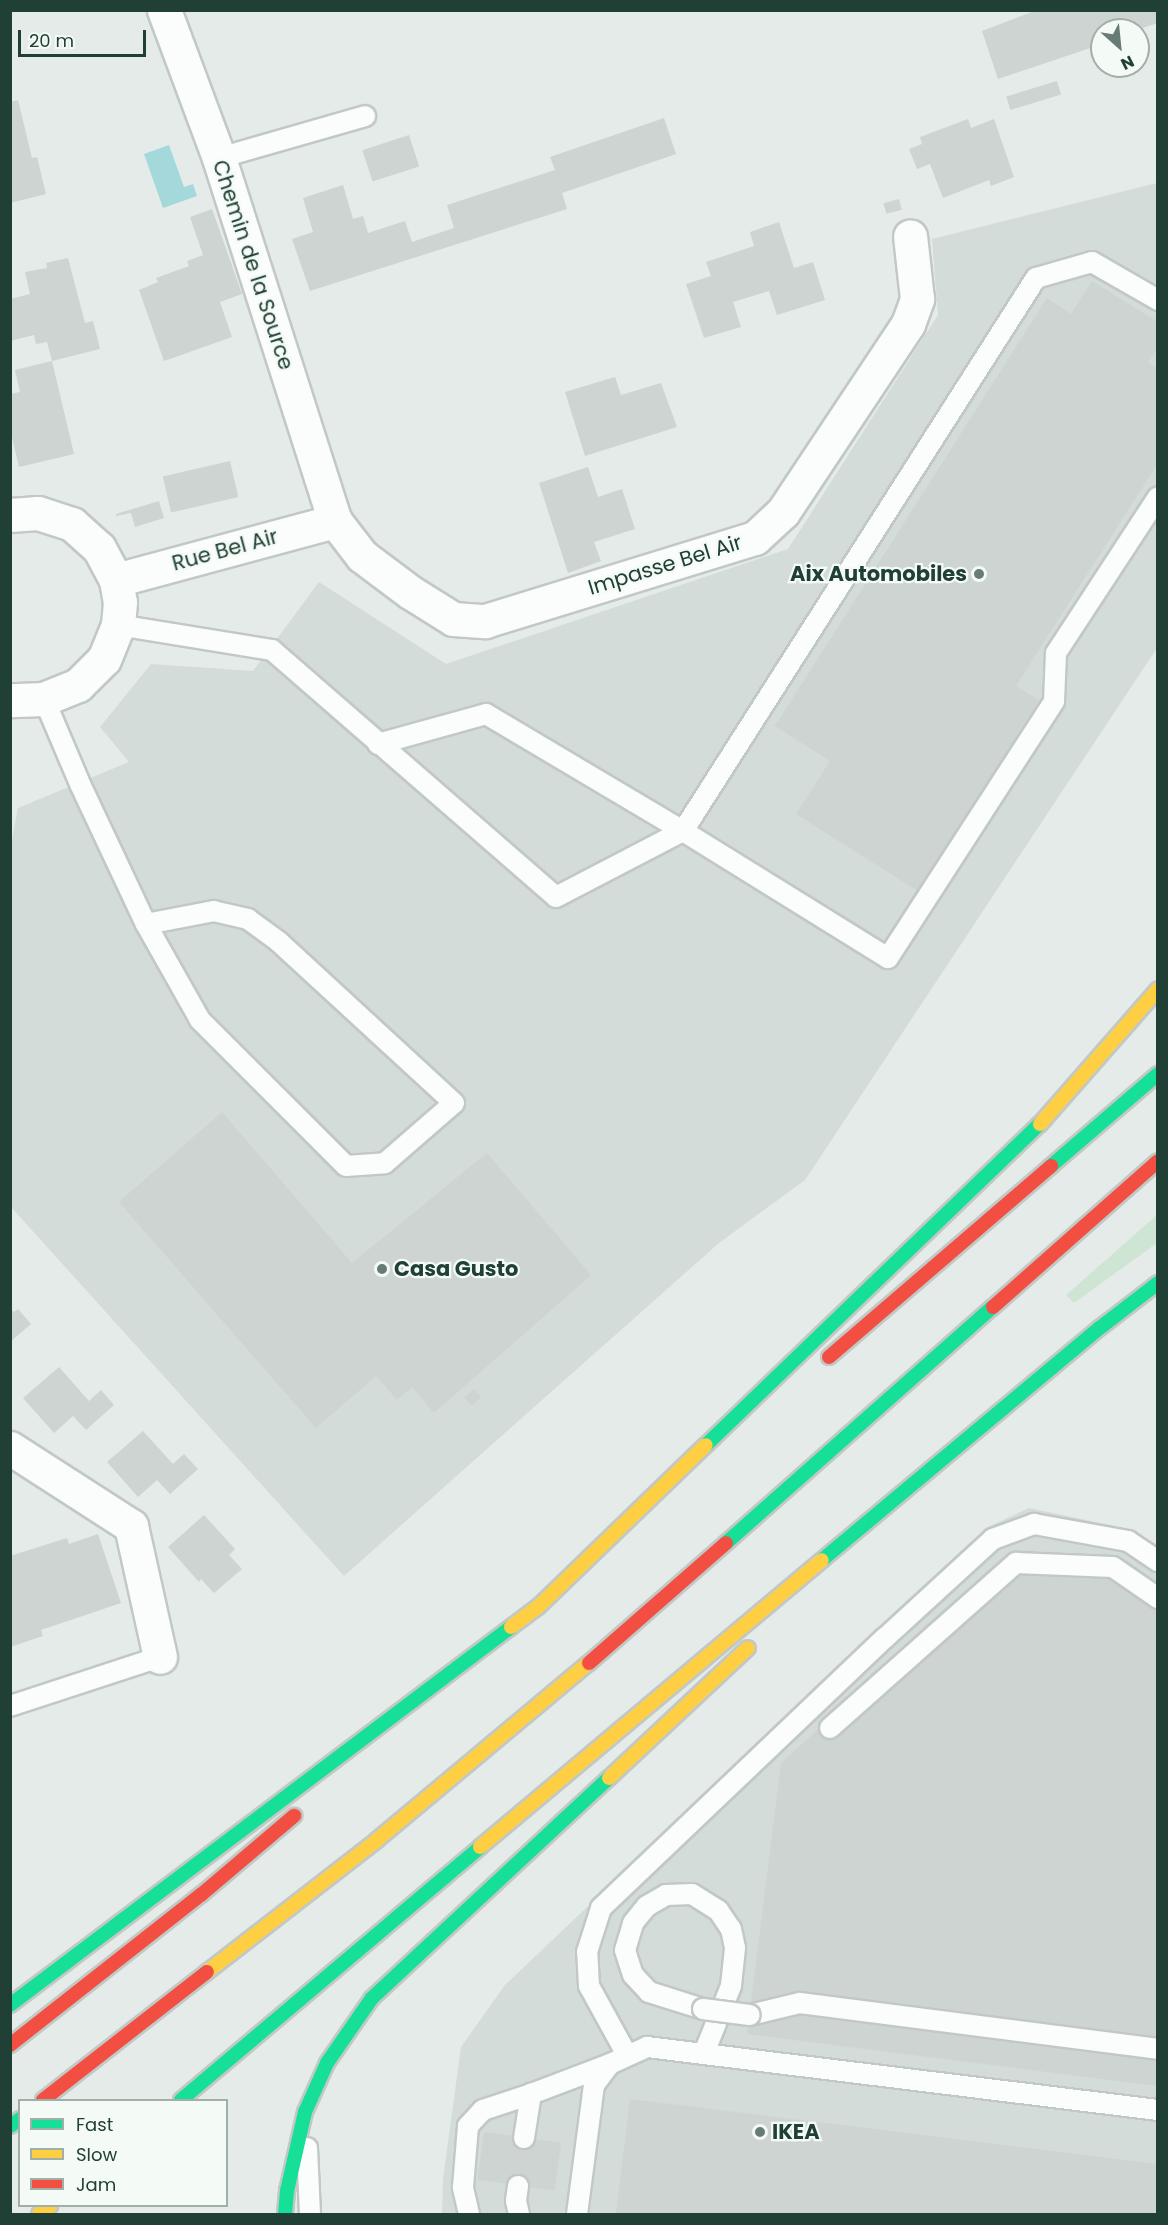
<!DOCTYPE html>
<style>
body{margin:0}
#map{position:relative;width:1168px;height:2225px;overflow:hidden;background:#e5ebe8;font-family:Poppins,sans-serif}
div>[style]{position:absolute}
[style*='--x']{left:calc(var(--x)*1px);top:calc(var(--y)*1px);width:calc(var(--w)*1px);rotate:calc(var(--a)*1deg)}
.built>*{inset:0;background:#d3dcd8}
.green>*{inset:0;background:#cee5d3}
.water>*{inset:0;background:#a4d8db}
.building>*{inset:0;background:#cdd4d1;transform-origin:0 0}
.roads{filter:drop-shadow(2px 0 #c2c8c5) drop-shadow(-2px 0 #c2c8c5) drop-shadow(0 2px #c2c8c5) drop-shadow(0 -2px #c2c8c5)}
.lane>*{height:20px;margin:-10px;padding:0 10px;transform-origin:10px;border-radius:10px;background:#fbfcfc}
.street>*{height:33px;margin:-16.5px;padding:0 16.5px;transform-origin:16.5px;border-radius:16.5px;background:#fbfcfc}
.fast>*{height:14px;margin:-7px;padding:0 7px;transform-origin:7px;border-radius:7px;background:#16e098}
.slow>*{height:14px;margin:-7px;padding:0 7px;transform-origin:7px;border-radius:7px;background:#ffcf43}
.jam>*{height:14px;margin:-7px;padding:0 7px;transform-origin:7px;border-radius:7px;background:#f24e42}
.bridges{filter:drop-shadow(2px 0 #c2c8c5) drop-shadow(-2px 0 #c2c8c5) drop-shadow(0 2px #c2c8c5) drop-shadow(0 -2px #c2c8c5)}
.lane-bridge>*{height:20px;margin:-10px;padding:0 10px;transform-origin:10px;border-radius:10px;background:#fbfcfc}
.dots>*{width:16px;height:16px;translate:-50% -50%;box-sizing:border-box;border:3px solid #f4faf6;border-radius:50%}
span{translate:-50% -50%;white-space:nowrap;text-align:center;line-height:1.15;-webkit-text-stroke:4.5px #f4faf6;paint-order:stroke}
.street-label{font-size:21px;color:#214035}
.poi-label{font-size:21px;color:#214035;font-weight:700}
.right{translate:-100% -50%;text-align:right}
.left{translate:0 -50%;text-align:left}
.frame{position:absolute;inset:0;border:12px solid #214035;pointer-events:none}
.legend{position:absolute;left:18px;top:2099px;width:210px;height:108px;box-sizing:border-box;background:#f4faf6;border:2px solid #a0b0a9;margin:0;padding:8px 10px;list-style:none;font-size:18px;color:#214035}
.legend li{display:flex;align-items:center;gap:12px;height:30px}
.legend b{width:30px;border:2px solid #a0b0a9}
.north{position:absolute;left:1090px;top:18px;width:60px;height:60px;box-sizing:border-box;background:#f4faf6;border:2px solid #a0b0a9;border-radius:50%;rotate:153deg;font-size:16px;font-weight:700;line-height:24px;text-align:center;color:#214035}
.north::after{content:'';display:block;margin:auto;width:21px;height:27px;background:#667c74;clip-path:polygon(50% 0,100% 100%,50% 72%,0 100%)}
.scale{position:absolute;left:18px;top:30px;width:128px;height:27px;box-sizing:border-box;border:3px solid #214035;border-top:0;padding-left:8px;font-size:18px;line-height:21px;white-space:nowrap;color:#214035;-webkit-text-stroke:4px #f4faf6;paint-order:stroke}
</style>
<div id="map">
<div class="built">
<div style="clip-path:polygon(1157px 183px,1157px 648px,805px 1180px,719px 1243px,344px 1576px,11px 1207px,10px 850px,18px 808px,129px 762px,100px 727px,151px 664px,253px 671px,319px 582px,446px 664px,788px 549px,938px 315px,932px 239px)"></div>
<div style="clip-path:polygon(1029px 1508px,1129px 1529px,1157px 1547px,1157px 2214px,442px 2214px,443px 2179px,461px 2047px,505px 1985px,986px 1528px)"></div>
</div>
<div class="green">
<div style="clip-path:polygon(1157px 1215px,1157px 1243px,1074px 1303px,1066px 1295px)"></div>
</div>
<div class="water">
<div style="clip-path:polygon(169px 145px,184px 187px,193px 184px,197px 196px,163px 208px,144px 154px)"></div>
</div>
<div class="building">
<div style="clip-path:polygon(1037px 10px,1158px 10px,1158px 23px,1136px 30px,1102px 30px,1102px 44px,998px 79px,982px 31px)"></div>
<div style="left:1057px;top:81px;width:14px;height:53px;rotate:73deg"></div>
<div style="clip-path:polygon(18px 100px,32px 158px,37px 157px,46px 194px,10px 203px,10px 102px)"></div>
<div style="clip-path:polygon(664px 118px,676px 154px,562px 193px,567px 209px,310px 291px,292px 239px,313px 232px,303px 198px,343px 185px,353px 219px,363px 216px,368px 233px,405px 221px,412px 242px,454px 228px,447px 205px,555px 170px,550px 157px)"></div>
<div style="clip-path:polygon(968px 119px,971px 128px,994px 119px,1014px 177px,991px 186px,989px 180px,943px 198px,930px 164px,917px 169px,909px 149px,922px 144px,920px 137px)"></div>
<div style="left:409px;top:135px;width:33px;height:49px;rotate:72deg"></div>
<div style="left:899px;top:199px;width:11px;height:16px;rotate:75deg"></div>
<div style="clip-path:polygon(212px 209px,242px 294px,220px 302px,232px 337px,164px 361px,139px 290px,158px 282px,156px 278px,189px 266px,187px 261px,203px 255px,190px 217px)"></div>
<div style="clip-path:polygon(779px 222px,794px 268px,813px 262px,825px 300px,777px 315px,769px 291px,733px 302px,741px 327px,704px 338px,686px 284px,711px 276px,706px 262px,754px 246px,750px 232px)"></div>
<div style="clip-path:polygon(68px 258px,85px 323px,93px 321px,100px 349px,52px 361px,47px 342px,36px 344px,34px 335px,10px 341px,10px 299px,30px 294px,25px 272px,47px 268px,46px 263px)"></div>
<div style="clip-path:polygon(1092px 281px,1158px 322px,1158px 347px,1148px 362px,1158px 369px,1158px 463px,1016px 686px,1039px 700px,918px 891px,796px 814px,830px 761px,775px 726px,1047px 298px,1071px 314px)"></div>
<div style="clip-path:polygon(52px 361px,74px 454px,19px 467px,10px 429px,10px 394px,20px 392px,15px 370px)"></div>
<div style="clip-path:polygon(615px 377px,621px 395px,661px 383px,677px 427px,585px 456px,565px 392px)"></div>
<div style="left:230px;top:461px;width:37px;height:69px;rotate:77deg"></div>
<div style="clip-path:polygon(588px 467px,598px 497px,622px 489px,635px 529px,594px 542px,601px 561px,568px 573px,539px 483px)"></div>
<div style="clip-path:polygon(159px 501px,164px 518px,135px 527px,131px 513px,116px 516px,116px 514px)"></div>
<div style="clip-path:polygon(222px 1112px,352px 1263px,487px 1153px,591px 1275px,434px 1413px,412px 1387px,397px 1400px,376px 1376px,316px 1428px,119px 1202px)"></div>
<div style="clip-path:polygon(10px 1308px,14px 1312px,18px 1309px,31px 1324px,10px 1342px)"></div>
<div style="clip-path:polygon(59px 1367px,89px 1401px,101px 1390px,114px 1405px,86px 1430px,73px 1416px,54px 1433px,23px 1398px)"></div>
<div style="left:474px;top:1389px;width:11px;height:13px;rotate:49deg"></div>
<div style="clip-path:polygon(143px 1431px,173px 1464px,184px 1454px,198px 1469px,170px 1494px,157px 1480px,138px 1497px,107px 1462px)"></div>
<div style="clip-path:polygon(204px 1515px,235px 1549px,229px 1555px,242px 1569px,214px 1593px,201px 1579px,199px 1582px,168px 1547px)"></div>
<div style="clip-path:polygon(98px 1534px,121px 1603px,41px 1630px,43px 1636px,10px 1647px,10px 1556px,67px 1538px,69px 1544px)"></div>
<div style="clip-path:polygon(1015px 1550px,1114px 1556px,1158px 1586px,1158px 2086px,747px 2034px,781px 1763px)"></div>
<div style="clip-path:polygon(630px 2099px,1158px 2164px,1158px 2214px,616px 2214px)"></div>
<div style="left:484px;top:2132px;width:78px;height:48px;rotate:8deg"></div>
</div>
<div class="roads">
<div class="lane">
<div style="--x:219;--y:158;--w:152;--a:-16"></div>
<div style="--x:118;--y:625;--w:156;--a:9.2"></div>
<div style="--x:272;--y:650;--w:376;--a:41"></div>
<div style="--x:556;--y:897;--w:143;--a:-27.5"></div>
<div style="--x:683;--y:831;--w:656;--a:-57.45"></div>
<div style="--x:1036;--y:278;--w:58;--a:-15.9"></div>
<div style="--x:1092;--y:262;--w:76;--a:29.9"></div>
<div style="--x:44;--y:699;--w:92;--a:67"></div>
<div style="--x:80;--y:784;--w:155;--a:64.8"></div>
<div style="--x:146;--y:924;--w:110;--a:60.6"></div>
<div style="--x:200;--y:1020;--w:206;--a:45"></div>
<div style="--x:346;--y:1166;--w:39;--a:-4"></div>
<div style="--x:385;--y:1163;--w:91;--a:-41"></div>
<div style="--x:454;--y:1103;--w:239;--a:-137.4"></div>
<div style="--x:278;--y:941;--w:37;--a:-144"></div>
<div style="--x:248;--y:919;--w:35;--a:-167"></div>
<div style="--x:214;--y:911;--w:69;--a:169.2"></div>
<div style="--x:378;--y:744;--w:112;--a:-15.5"></div>
<div style="--x:486;--y:714;--w:229;--a:30.7"></div>
<div style="--x:683;--y:831;--w:241;--a:31.8"></div>
<div style="--x:888;--y:958;--w:306;--a:-57.1"></div>
<div style="--x:1054;--y:701;--w:48;--a:-87.6"></div>
<div style="--x:1056;--y:653;--w:186;--a:-56.8"></div>
<div style="--x:10;--y:1706;--w:158;--a:-18.1"></div>
<div style="--x:830;--y:1728;--w:249;--a:-41.6"></div>
<div style="--x:1016;--y:1563;--w:97;--a:2.4"></div>
<div style="--x:1113;--y:1567;--w:55;--a:34.6"></div>
<div style="--x:703;--y:2009;--w:57;--a:-162.5"></div>
<div style="--x:649;--y:1992;--w:23;--a:-133"></div>
<div style="--x:633;--y:1975;--w:26;--a:-108"></div>
<div style="--x:625;--y:1950;--w:28;--a:-73"></div>
<div style="--x:633;--y:1923;--w:22;--a:-51"></div>
<div style="--x:647;--y:1906;--w:22;--a:-30"></div>
<div style="--x:666;--y:1895;--w:26;--a:-2"></div>
<div style="--x:692;--y:1894;--w:31;--a:32"></div>
<div style="--x:718;--y:1910;--w:23;--a:56"></div>
<div style="--x:731;--y:1929;--w:19;--a:78"></div>
<div style="--x:735;--y:1948;--w:38;--a:96"></div>
<div style="--x:731;--y:1986;--w:72;--a:111.9"></div>
<div style="--x:750;--y:2015;--w:51;--a:-13.5"></div>
<div style="--x:800;--y:2003;--w:361;--a:7.3"></div>
<div style="--x:627;--y:2055;--w:79;--a:-118.8"></div>
<div style="--x:589;--y:1986;--w:34;--a:-93"></div>
<div style="--x:587;--y:1952;--w:46;--a:-72.3"></div>
<div style="--x:601;--y:1908;--w:392;--a:-43.6"></div>
<div style="--x:885;--y:1638;--w:147;--a:-42.5"></div>
<div style="--x:993;--y:1539;--w:44;--a:-20.1"></div>
<div style="--x:1034;--y:1524;--w:96;--a:10.3"></div>
<div style="--x:1128;--y:1541;--w:36;--a:34"></div>
<div style="--x:524;--y:2138;--w:45;--a:-81"></div>
<div style="--x:531;--y:2094;--w:85;--a:-20.8"></div>
<div style="--x:307;--y:2148;--w:66;--a:87.4"></div>
<div style="--x:518;--y:2186;--w:15;--a:98"></div>
<div style="--x:516;--y:2201;--w:13;--a:77"></div>
<div style="--x:469;--y:2214;--w:28;--a:-103"></div>
<div style="--x:463;--y:2187;--w:61;--a:-85.3"></div>
<div style="--x:468;--y:2126;--w:22;--a:-47"></div>
<div style="--x:483;--y:2110;--w:51;--a:-18.4"></div>
<div style="--x:577;--y:2214;--w:130;--a:-82.5"></div>
<div style="--x:594;--y:2085;--w:26;--a:-53"></div>
<div style="--x:610;--y:2064;--w:41;--a:-24.7"></div>
<div style="--x:647;--y:2047;--w:515;--a:7.03"></div>
</div>
<div class="street">
<div style="--x:164;--y:10;--w:158;--a:69.6"></div>
<div style="--x:219;--y:158;--w:381;--a:72.3"></div>
<div style="--x:335;--y:521;--w:44;--a:52.4"></div>
<div style="--x:362;--y:556;--w:60;--a:36.9"></div>
<div style="--x:410;--y:592;--w:51;--a:32.1"></div>
<div style="--x:453;--y:619;--w:32;--a:4"></div>
<div style="--x:485;--y:621;--w:282;--a:-17.1"></div>
<div style="--x:755;--y:538;--w:38;--a:-43"></div>
<div style="--x:783;--y:512;--w:226;--a:-56.4"></div>
<div style="--x:908;--y:324;--w:27;--a:-70"></div>
<div style="--x:917;--y:299;--w:63;--a:-96.3"></div>
<div style="--x:10;--y:515;--w:28;--a:-4"></div>
<div style="--x:38;--y:513;--w:36;--a:18"></div>
<div style="--x:72;--y:524;--w:36;--a:42"></div>
<div style="--x:99;--y:548;--w:36;--a:62"></div>
<div style="--x:116;--y:580;--w:22;--a:80"></div>
<div style="--x:120;--y:602;--w:23;--a:95"></div>
<div style="--x:118;--y:625;--w:37;--a:112"></div>
<div style="--x:104;--y:659;--w:37;--a:135"></div>
<div style="--x:78;--y:685;--w:37;--a:158"></div>
<div style="--x:44;--y:699;--w:34;--a:178"></div>
<div style="--x:116;--y:580;--w:227;--a:-15.1"></div>
<div style="--x:10;--y:1448;--w:144;--a:32.8"></div>
<div style="--x:131;--y:1526;--w:134;--a:77.5"></div>
</div>
<div class="fast">
<div style="--x:1051;--y:1166;--w:141;--a:-40.7"></div>
<div style="--x:706;--y:1445;--w:463;--a:-43.9"></div>
<div style="--x:726;--y:1543;--w:356;--a:-41.5"></div>
<div style="--x:822;--y:1560;--w:363;--a:-39.9"></div>
<div style="--x:1101;--y:1327;--w:72;--a:-37.7"></div>
<div style="--x:10;--y:2005;--w:628;--a:-37.03"></div>
<div style="--x:181;--y:2100;--w:392;--a:-40.2"></div>
<div style="--x:10;--y:2126;--w:12;--a:-35"></div>
<div style="--x:285;--y:2214;--w:23;--a:-85"></div>
<div style="--x:287;--y:2191;--w:81;--a:-77.2"></div>
<div style="--x:305;--y:2112;--w:54;--a:-65.8"></div>
<div style="--x:327;--y:2063;--w:79;--a:-55.3"></div>
<div style="--x:372;--y:1998;--w:323;--a:-42.9"></div>
</div>
<div class="slow">
<div style="--x:1040;--y:1124;--w:179;--a:-48.8"></div>
<div style="--x:511;--y:1627;--w:34;--a:-37"></div>
<div style="--x:538;--y:1607;--w:233;--a:-44"></div>
<div style="--x:609;--y:1778;--w:190;--a:-43.1"></div>
<div style="--x:480;--y:1847;--w:446;--a:-40"></div>
<div style="--x:207;--y:1972;--w:215;--a:-37.8"></div>
<div style="--x:377;--y:1840;--w:276;--a:-39.9"></div>
<div style="--x:39;--y:2214;--w:14;--a:-36"></div>
</div>
<div class="jam">
<div style="--x:993;--y:1307;--w:220;--a:-41.5"></div>
<div style="--x:829;--y:1357;--w:293;--a:-40.7"></div>
<div style="--x:589;--y:1663;--w:182;--a:-41.2"></div>
<div style="--x:10;--y:2045;--w:244;--a:-38.2"></div>
<div style="--x:202;--y:1894;--w:121;--a:-40.3"></div>
<div style="--x:43;--y:2100;--w:208;--a:-38"></div>
</div>
</div>
<div class="bridges">
<div class="lane-bridge">
<div style="--x:703;--y:2009;--w:47;--a:7.3"></div>
</div>
</div>
<div class="dots">
<div style="left:979px;top:574px;background:#667c74"></div>
<div style="left:382px;top:1269px;background:#667c74"></div>
<div style="left:760px;top:2132px;background:#667c74"></div>
</div>
<div class="street-label">
<span style="left:253px;top:265px;rotate:72deg">Chemin de la Source</span>
<span style="left:225px;top:550px;rotate:-15deg">Rue Bel Air</span>
<span style="left:665px;top:565px;rotate:-17deg">Impasse Bel Air</span>
</div>
<div class="poi-label">
<span class="right" style="left:967px;top:574px">Aix Automobiles</span>
<span class="left" style="left:394px;top:1269px">Casa Gusto</span>
<span class="left" style="left:772px;top:2132px">IKEA</span>
</div>
<div class="frame"></div>
<ul class="legend">
<li><b style="height:8px;background:#16e098"></b>Fast</li>
<li><b style="height:8px;background:#ffcf43"></b>Slow</li>
<li><b style="height:8px;background:#f24e42"></b>Jam</li>
</ul>
<div class="north">N</div>
<div class="scale">20 m</div>
</div>
